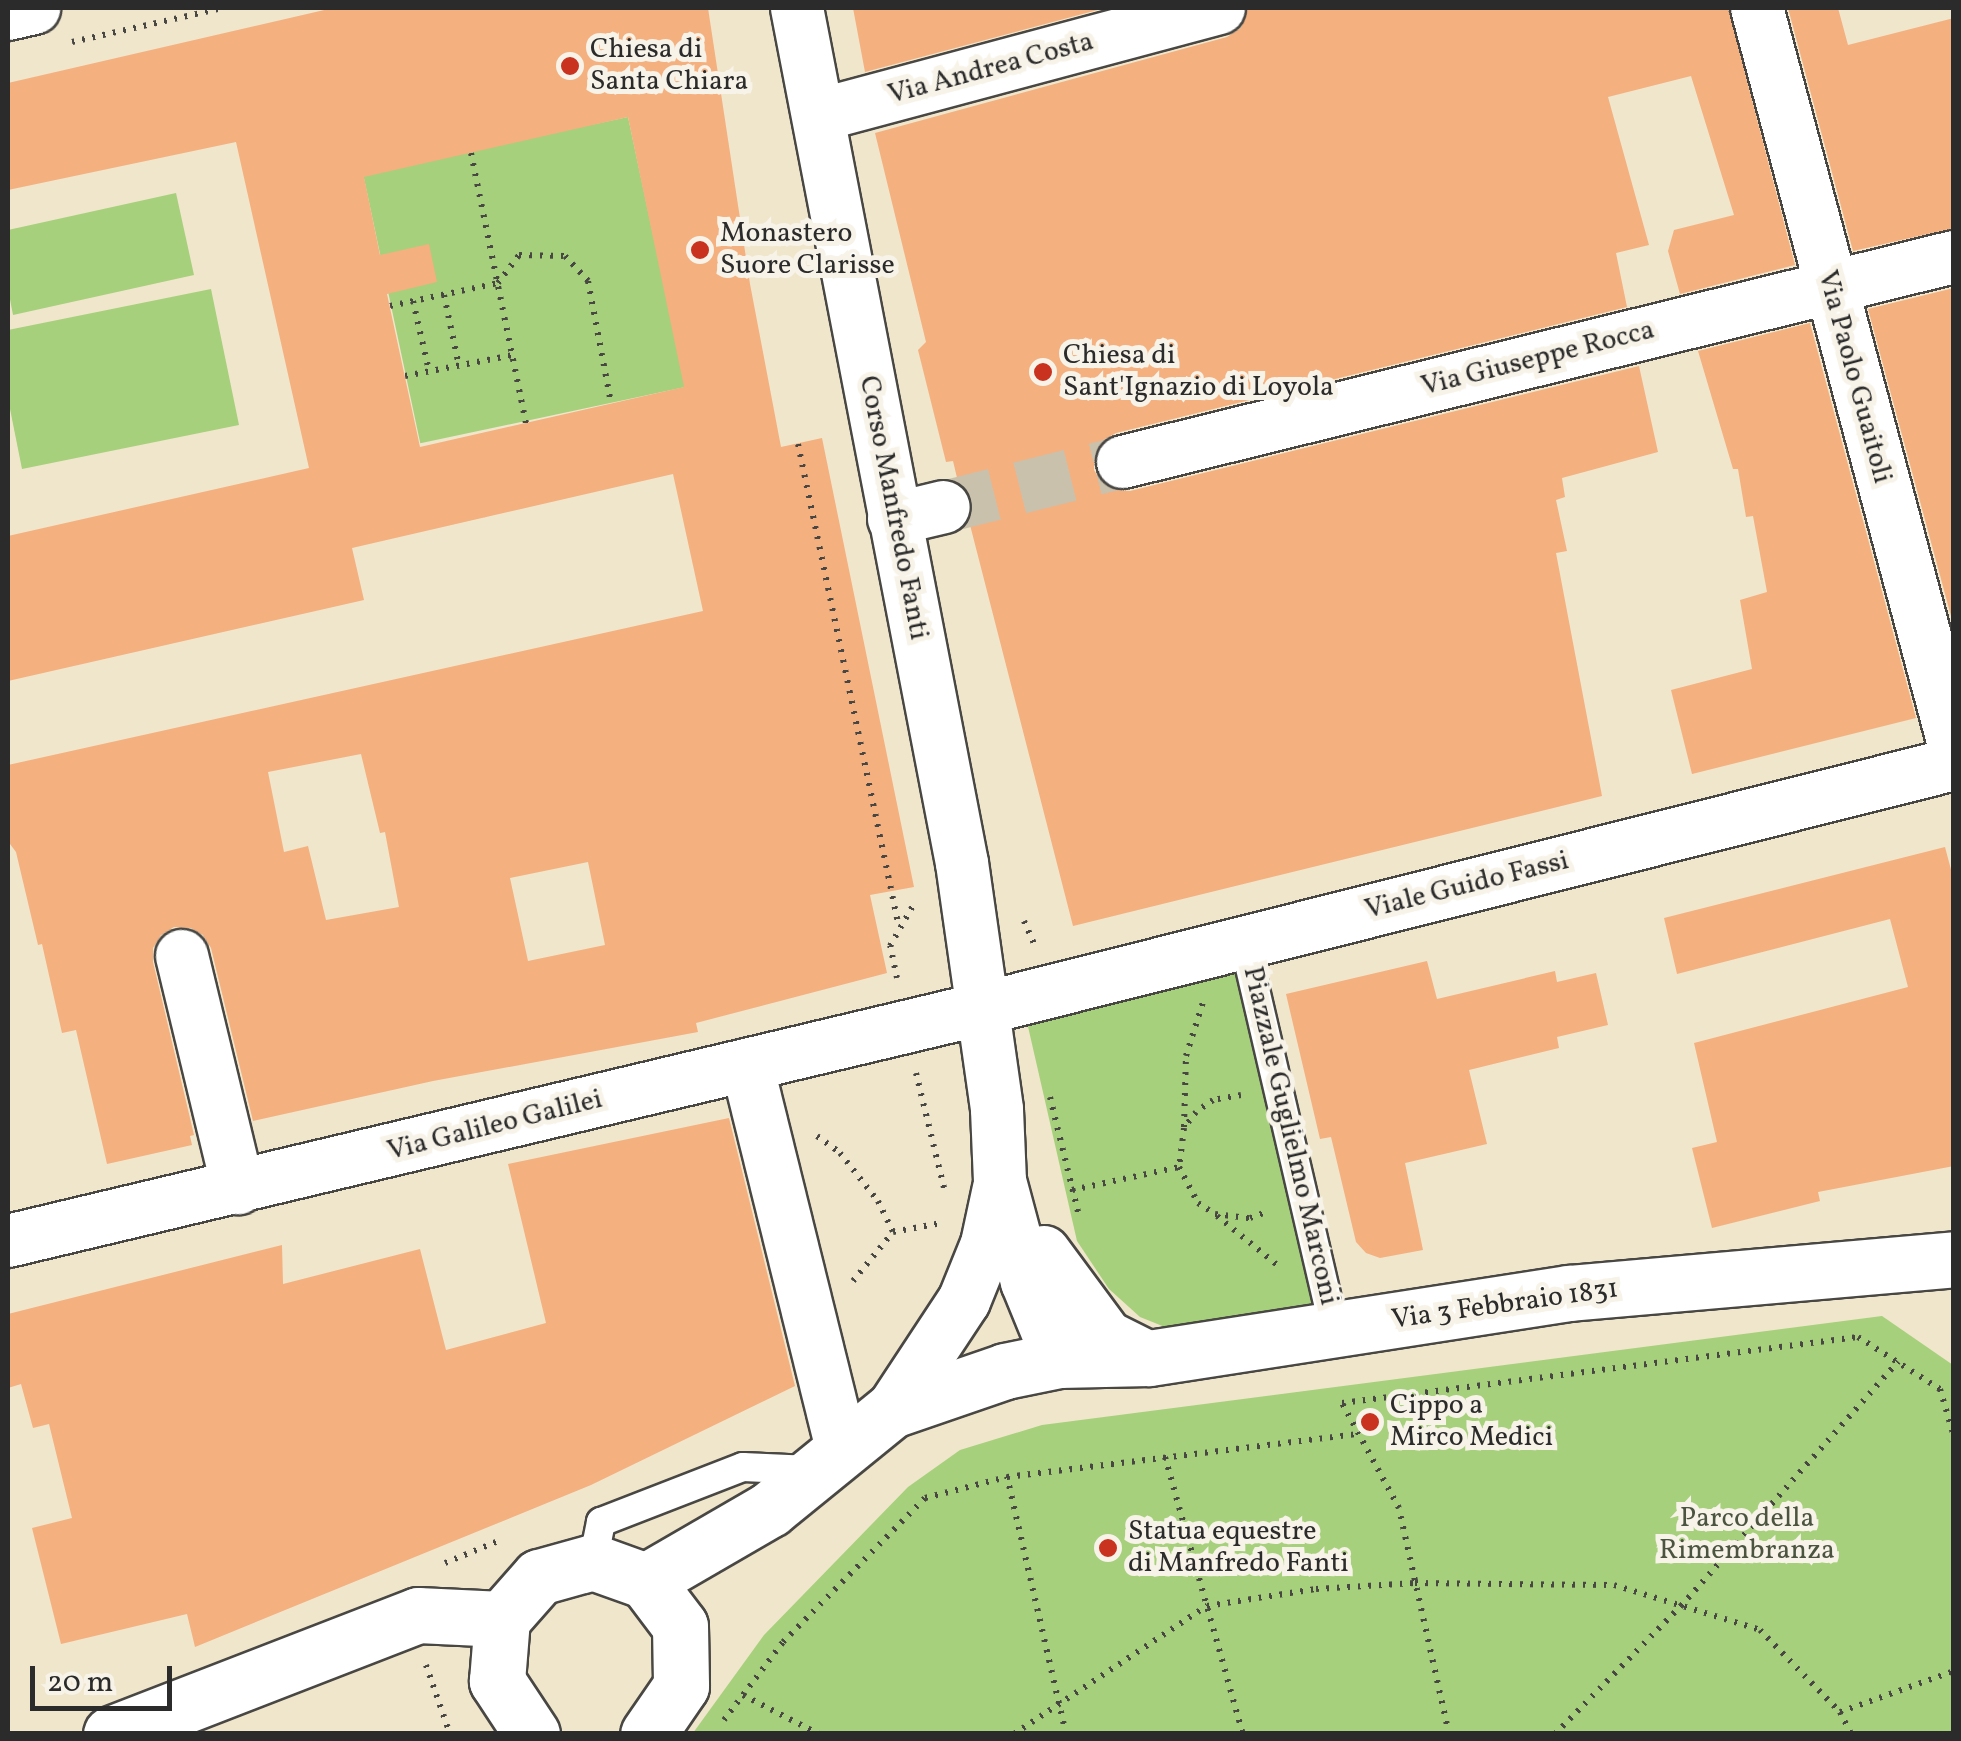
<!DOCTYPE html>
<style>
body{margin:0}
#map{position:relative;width:1961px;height:1741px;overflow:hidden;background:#f0e6cc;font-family:Vollkorn,serif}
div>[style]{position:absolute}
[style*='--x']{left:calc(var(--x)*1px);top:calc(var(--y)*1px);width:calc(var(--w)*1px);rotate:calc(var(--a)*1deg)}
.green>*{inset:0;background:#a6d07b;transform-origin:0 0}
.building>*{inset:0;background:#f4b07f}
.street-tunnel>*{height:52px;margin-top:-26px;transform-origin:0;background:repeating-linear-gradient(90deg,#c9c1ac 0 52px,transparent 0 78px)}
.path>*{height:6px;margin-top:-3px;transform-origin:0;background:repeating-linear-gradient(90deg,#494743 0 2.5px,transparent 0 10.5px)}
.roads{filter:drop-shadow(2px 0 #494743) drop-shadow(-2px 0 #494743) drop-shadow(0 2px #494743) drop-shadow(0 -2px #494743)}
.lane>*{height:28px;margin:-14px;padding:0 14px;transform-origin:14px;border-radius:14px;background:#fff}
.street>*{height:52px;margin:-26px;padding:0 26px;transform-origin:26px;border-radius:26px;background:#fff}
.secondary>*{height:55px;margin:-27.5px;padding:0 27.5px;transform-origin:27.5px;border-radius:27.5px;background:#fff}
.dots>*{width:28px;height:28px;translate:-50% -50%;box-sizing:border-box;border:5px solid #f7f3e8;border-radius:50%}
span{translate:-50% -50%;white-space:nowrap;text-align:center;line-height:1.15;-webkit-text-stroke:10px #f7f3e8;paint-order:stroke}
.poi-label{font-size:28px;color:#2b2b2b}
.left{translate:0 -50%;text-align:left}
.street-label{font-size:28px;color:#2b2b2b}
.park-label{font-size:28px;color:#4a543f}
.frame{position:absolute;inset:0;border:10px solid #2b2b2b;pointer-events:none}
.scale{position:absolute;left:30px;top:1666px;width:142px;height:45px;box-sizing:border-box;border:5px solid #2b2b2b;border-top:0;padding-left:12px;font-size:30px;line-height:35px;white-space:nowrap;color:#2b2b2b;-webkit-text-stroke:8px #f7f3e8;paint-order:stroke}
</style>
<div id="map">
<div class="green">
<div style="left:628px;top:117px;width:276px;height:271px;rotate:78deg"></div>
<div style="clip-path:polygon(176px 193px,194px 275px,13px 315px,8px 289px,8px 230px)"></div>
<div style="clip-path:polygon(211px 289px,239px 425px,22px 469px,8px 399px,8px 330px)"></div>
<div style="clip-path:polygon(1242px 956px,1322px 1310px,1180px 1333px,1140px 1317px,1109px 1289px,1077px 1241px,1024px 1009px)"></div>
<div style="clip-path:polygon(1882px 1316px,1953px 1365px,1953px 1733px,693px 1733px,764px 1635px,908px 1487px,960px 1450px,1042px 1425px)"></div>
</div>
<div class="building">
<div style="clip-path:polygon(evenodd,333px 8px,708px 8px,750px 284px,781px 447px,822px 438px,914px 887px,870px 895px,887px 973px,696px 1023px,698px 1032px,433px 1081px,253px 1121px,211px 948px,203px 935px,191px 928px,174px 927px,161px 935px,153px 948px,153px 962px,194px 1135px,190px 1136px,192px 1145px,107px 1164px,76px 1030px,62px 1033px,42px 944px,38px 945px,16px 852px,10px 844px,8px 765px,703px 611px,673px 474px,352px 548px,364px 600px,8px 681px,8px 536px,309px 468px,236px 142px,8px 190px,8px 83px,333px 8px,628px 117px,684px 387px,420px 447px,387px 294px,437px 282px,429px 244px,380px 255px,364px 177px,628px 117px,333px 8px,361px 754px,380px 833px,385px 832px,399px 907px,326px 920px,308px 846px,284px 852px,268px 772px,361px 754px,333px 8px,588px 862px,605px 945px,528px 961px,510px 878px,588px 862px)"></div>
<div style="clip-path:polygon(853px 8px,1105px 8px,865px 72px)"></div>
<div style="clip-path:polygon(1248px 8px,1728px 8px,1795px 265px,1680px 294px,1668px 251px,1674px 230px,1734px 215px,1691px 76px,1608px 97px,1649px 245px,1616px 253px,1627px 307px,1116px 433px,1103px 440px,1094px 455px,1094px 470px,1102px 483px,1114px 490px,1130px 491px,1639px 366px,1658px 452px,1562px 478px,1565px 497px,1556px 500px,1567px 551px,1556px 553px,1602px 796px,1073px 926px,969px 521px,973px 499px,958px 482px,953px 461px,946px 462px,918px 350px,926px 342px,875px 133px,1227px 37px,1241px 28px)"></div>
<div style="clip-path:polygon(1788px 8px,1838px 8px,1848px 45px,1954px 18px,1954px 228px,1853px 251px)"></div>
<div style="clip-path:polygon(1954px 288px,1954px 627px,1868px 309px)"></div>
<div style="clip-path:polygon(1810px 323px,1916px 718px,1692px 774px,1671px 690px,1752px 669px,1740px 600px,1767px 592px,1753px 516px,1746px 517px,1738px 469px,1733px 469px,1698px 351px)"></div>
<div style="clip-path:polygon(1945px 847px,1954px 881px,1954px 1166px,1818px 1192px,1820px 1201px,1712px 1228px,1692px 1148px,1717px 1142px,1694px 1043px,1908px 987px,1890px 919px,1677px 974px,1664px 918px)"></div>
<div style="clip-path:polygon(1427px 961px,1437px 999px,1555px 971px,1557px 982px,1596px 973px,1608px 1025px,1557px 1037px,1559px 1048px,1469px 1070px,1487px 1144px,1405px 1163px,1423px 1250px,1380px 1258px,1366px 1253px,1356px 1242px,1331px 1137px,1320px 1139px,1286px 994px)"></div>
<div style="clip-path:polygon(729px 1118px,795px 1386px,591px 1485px,195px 1647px,187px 1614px,61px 1644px,32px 1528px,72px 1518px,49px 1424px,33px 1428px,21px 1384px,8px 1388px,8px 1314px,282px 1245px,283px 1284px,420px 1249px,446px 1350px,546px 1323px,508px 1164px)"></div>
</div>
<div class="street-tunnel">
<div style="--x:944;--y:507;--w:185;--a:-14.1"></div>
</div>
<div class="path">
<div style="--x:72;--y:42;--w:155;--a:-12.7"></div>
<div style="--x:471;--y:153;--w:276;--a:78.5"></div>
<div style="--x:444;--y:295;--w:73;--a:78.1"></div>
<div style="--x:413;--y:301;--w:72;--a:77.1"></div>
<div style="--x:390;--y:306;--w:110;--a:-12"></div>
<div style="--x:498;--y:283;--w:35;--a:-53"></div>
<div style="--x:519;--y:255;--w:46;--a:1.2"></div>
<div style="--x:565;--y:256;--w:34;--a:47"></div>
<div style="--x:588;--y:281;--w:124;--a:79.3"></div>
<div style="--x:405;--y:376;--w:110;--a:-11"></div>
<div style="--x:798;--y:444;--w:493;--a:78.2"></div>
<div style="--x:1024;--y:921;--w:27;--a:66"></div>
<div style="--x:897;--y:978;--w:33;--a:-102"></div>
<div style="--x:890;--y:946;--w:51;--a:-60.4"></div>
<div style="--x:916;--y:1073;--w:122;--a:76.3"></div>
<div style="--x:1241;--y:1095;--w:28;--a:170"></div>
<div style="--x:1213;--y:1100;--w:21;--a:145"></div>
<div style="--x:1196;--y:1112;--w:20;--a:127"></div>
<div style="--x:1184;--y:1128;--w:39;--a:97"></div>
<div style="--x:1179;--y:1167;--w:41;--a:62.2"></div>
<div style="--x:1198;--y:1203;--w:20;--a:33"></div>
<div style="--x:1215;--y:1214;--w:35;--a:7"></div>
<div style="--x:1250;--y:1218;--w:20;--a:-20"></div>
<div style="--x:1050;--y:1097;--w:122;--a:76.3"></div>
<div style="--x:1184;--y:1127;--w:71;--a:-88.4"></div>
<div style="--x:1186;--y:1056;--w:57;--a:-72.5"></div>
<div style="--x:817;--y:1136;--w:29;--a:36"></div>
<div style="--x:840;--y:1153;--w:61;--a:51.6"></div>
<div style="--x:878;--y:1201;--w:34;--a:64"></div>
<div style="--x:893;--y:1232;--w:49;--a:-10.6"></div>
<div style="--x:1072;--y:1190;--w:109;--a:-12.1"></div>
<div style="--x:1217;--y:1216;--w:82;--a:39.1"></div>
<div style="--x:853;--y:1281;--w:63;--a:-50.8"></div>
<div style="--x:1165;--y:1457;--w:288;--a:74.3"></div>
<div style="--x:445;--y:1563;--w:57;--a:-22.5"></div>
<div style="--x:426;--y:1665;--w:73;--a:70.8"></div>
<div style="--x:743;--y:1695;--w:85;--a:27.2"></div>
<div style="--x:1840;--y:1712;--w:121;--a:-19.8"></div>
<div style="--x:724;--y:1720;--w:98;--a:-52.9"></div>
<div style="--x:783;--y:1642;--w:202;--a:-45.4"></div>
<div style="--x:925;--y:1498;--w:85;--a:-14.4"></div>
<div style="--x:1014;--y:1734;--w:232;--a:-33.6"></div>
<div style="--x:1207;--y:1606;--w:110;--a:-8.9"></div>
<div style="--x:1316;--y:1589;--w:99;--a:-3.5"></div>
<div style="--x:1415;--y:1583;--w:199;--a:0.6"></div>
<div style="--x:1614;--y:1585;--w:153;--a:17.1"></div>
<div style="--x:1760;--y:1630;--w:115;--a:45.7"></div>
<div style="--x:1840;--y:1712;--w:25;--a:63"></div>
<div style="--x:1066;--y:1734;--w:264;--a:-102.9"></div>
<div style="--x:1007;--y:1477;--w:354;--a:-7"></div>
<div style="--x:1449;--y:1734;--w:231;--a:-102.5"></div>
<div style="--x:1399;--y:1508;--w:119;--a:-118.5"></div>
<div style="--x:1342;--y:1403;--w:520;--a:-7.29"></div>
<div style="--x:1858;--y:1337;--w:97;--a:32.4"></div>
<div style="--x:1940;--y:1389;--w:50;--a:73.7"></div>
<div style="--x:1555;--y:1734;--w:180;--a:-45.5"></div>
<div style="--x:1681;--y:1606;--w:327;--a:-48.4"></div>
</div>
<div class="roads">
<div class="lane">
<div style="--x:1244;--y:942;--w:398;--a:76.9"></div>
<div style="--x:593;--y:1562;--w:41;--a:-78.7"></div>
<div style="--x:601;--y:1522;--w:152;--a:-21.2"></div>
<div style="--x:743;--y:1467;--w:68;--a:2.5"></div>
</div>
<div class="street">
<div style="--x:797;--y:8;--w:871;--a:79.08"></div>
<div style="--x:962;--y:863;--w:249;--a:81.9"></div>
<div style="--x:997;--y:1110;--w:71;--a:87.6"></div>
<div style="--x:1000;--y:1181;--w:105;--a:75"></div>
<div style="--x:1027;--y:1282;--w:84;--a:67.7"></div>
<div style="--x:1757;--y:8;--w:763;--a:75.03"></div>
<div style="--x:8;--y:14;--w:27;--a:-13"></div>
<div style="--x:820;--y:115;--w:413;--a:-15"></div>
<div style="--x:1123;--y:462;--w:856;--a:-13.86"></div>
<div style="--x:894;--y:519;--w:51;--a:-13.5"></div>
<div style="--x:182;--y:956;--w:239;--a:76.4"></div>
<div style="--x:747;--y:1065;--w:397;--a:76.1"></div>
<div style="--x:8;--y:1241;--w:1000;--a:-13.41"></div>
<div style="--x:981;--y:1009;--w:1003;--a:-14.13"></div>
<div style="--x:1044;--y:1252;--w:106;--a:53.5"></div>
<div style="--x:1107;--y:1337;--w:47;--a:26.6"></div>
<div style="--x:892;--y:1410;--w:131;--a:-56.6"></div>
<div style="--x:964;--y:1301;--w:61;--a:-68"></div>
<div style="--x:987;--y:1244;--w:57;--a:-77.9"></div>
</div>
<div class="secondary">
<div style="--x:646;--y:1581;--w:143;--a:-30.1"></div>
<div style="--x:770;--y:1509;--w:157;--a:-39.1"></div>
<div style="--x:892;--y:1410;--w:120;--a:-19"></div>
<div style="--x:1005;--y:1371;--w:55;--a:-11.5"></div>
<div style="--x:1059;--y:1360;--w:90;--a:-1.3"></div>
<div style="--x:1149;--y:1358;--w:425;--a:-8.8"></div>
<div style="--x:1569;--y:1293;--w:386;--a:-5"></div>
<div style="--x:111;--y:1734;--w:329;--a:-21.2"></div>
<div style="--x:418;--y:1615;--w:84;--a:2.7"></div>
<div style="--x:532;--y:1734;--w:64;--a:-123.4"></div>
<div style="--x:497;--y:1681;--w:62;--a:-85.4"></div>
<div style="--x:502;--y:1619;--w:56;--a:-48.6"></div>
<div style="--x:539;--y:1577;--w:56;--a:-15.5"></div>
<div style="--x:593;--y:1562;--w:56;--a:19.7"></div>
<div style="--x:646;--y:1581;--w:56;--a:52.9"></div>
<div style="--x:680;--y:1626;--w:60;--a:89"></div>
<div style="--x:681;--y:1686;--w:58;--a:124.5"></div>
</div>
</div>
<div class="dots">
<div style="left:570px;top:66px;background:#c8321e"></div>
<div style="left:700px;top:250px;background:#c8321e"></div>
<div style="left:1043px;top:372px;background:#c8321e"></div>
<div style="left:1370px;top:1422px;background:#c8321e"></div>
<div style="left:1108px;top:1548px;background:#c8321e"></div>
</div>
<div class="poi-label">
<span class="left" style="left:590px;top:66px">Chiesa di<br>Santa Chiara</span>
<span class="left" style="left:720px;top:250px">Monastero<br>Suore Clarisse</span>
<span class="left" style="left:1063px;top:372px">Chiesa di<br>Sant'Ignazio di Loyola</span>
<span class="left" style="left:1390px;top:1422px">Cippo a<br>Mirco Medici</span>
<span class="left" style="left:1128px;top:1548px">Statua equestre<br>di Manfredo Fanti</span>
</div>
<div class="street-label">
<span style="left:991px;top:69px;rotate:-15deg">Via Andrea Costa</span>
<span style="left:1538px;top:359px;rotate:-14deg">Via Giuseppe Rocca</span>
<span style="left:1854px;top:377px;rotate:75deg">Via Paolo Guaitoli</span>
<span style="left:893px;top:508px;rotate:79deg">Corso Manfredo Fanti</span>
<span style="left:1467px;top:886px;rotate:-14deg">Viale Guido Fassi</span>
<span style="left:495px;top:1126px;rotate:-14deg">Via Galileo Galilei</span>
<span style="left:1290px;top:1136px;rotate:77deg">Piazzale Guglielmo Marconi</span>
<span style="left:1505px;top:1305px;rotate:-8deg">Via 3 Febbraio 1831</span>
</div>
<div class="park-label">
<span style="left:1747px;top:1535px">Parco della<br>Rimembranza</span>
</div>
<div class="frame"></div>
<div class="scale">20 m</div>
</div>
